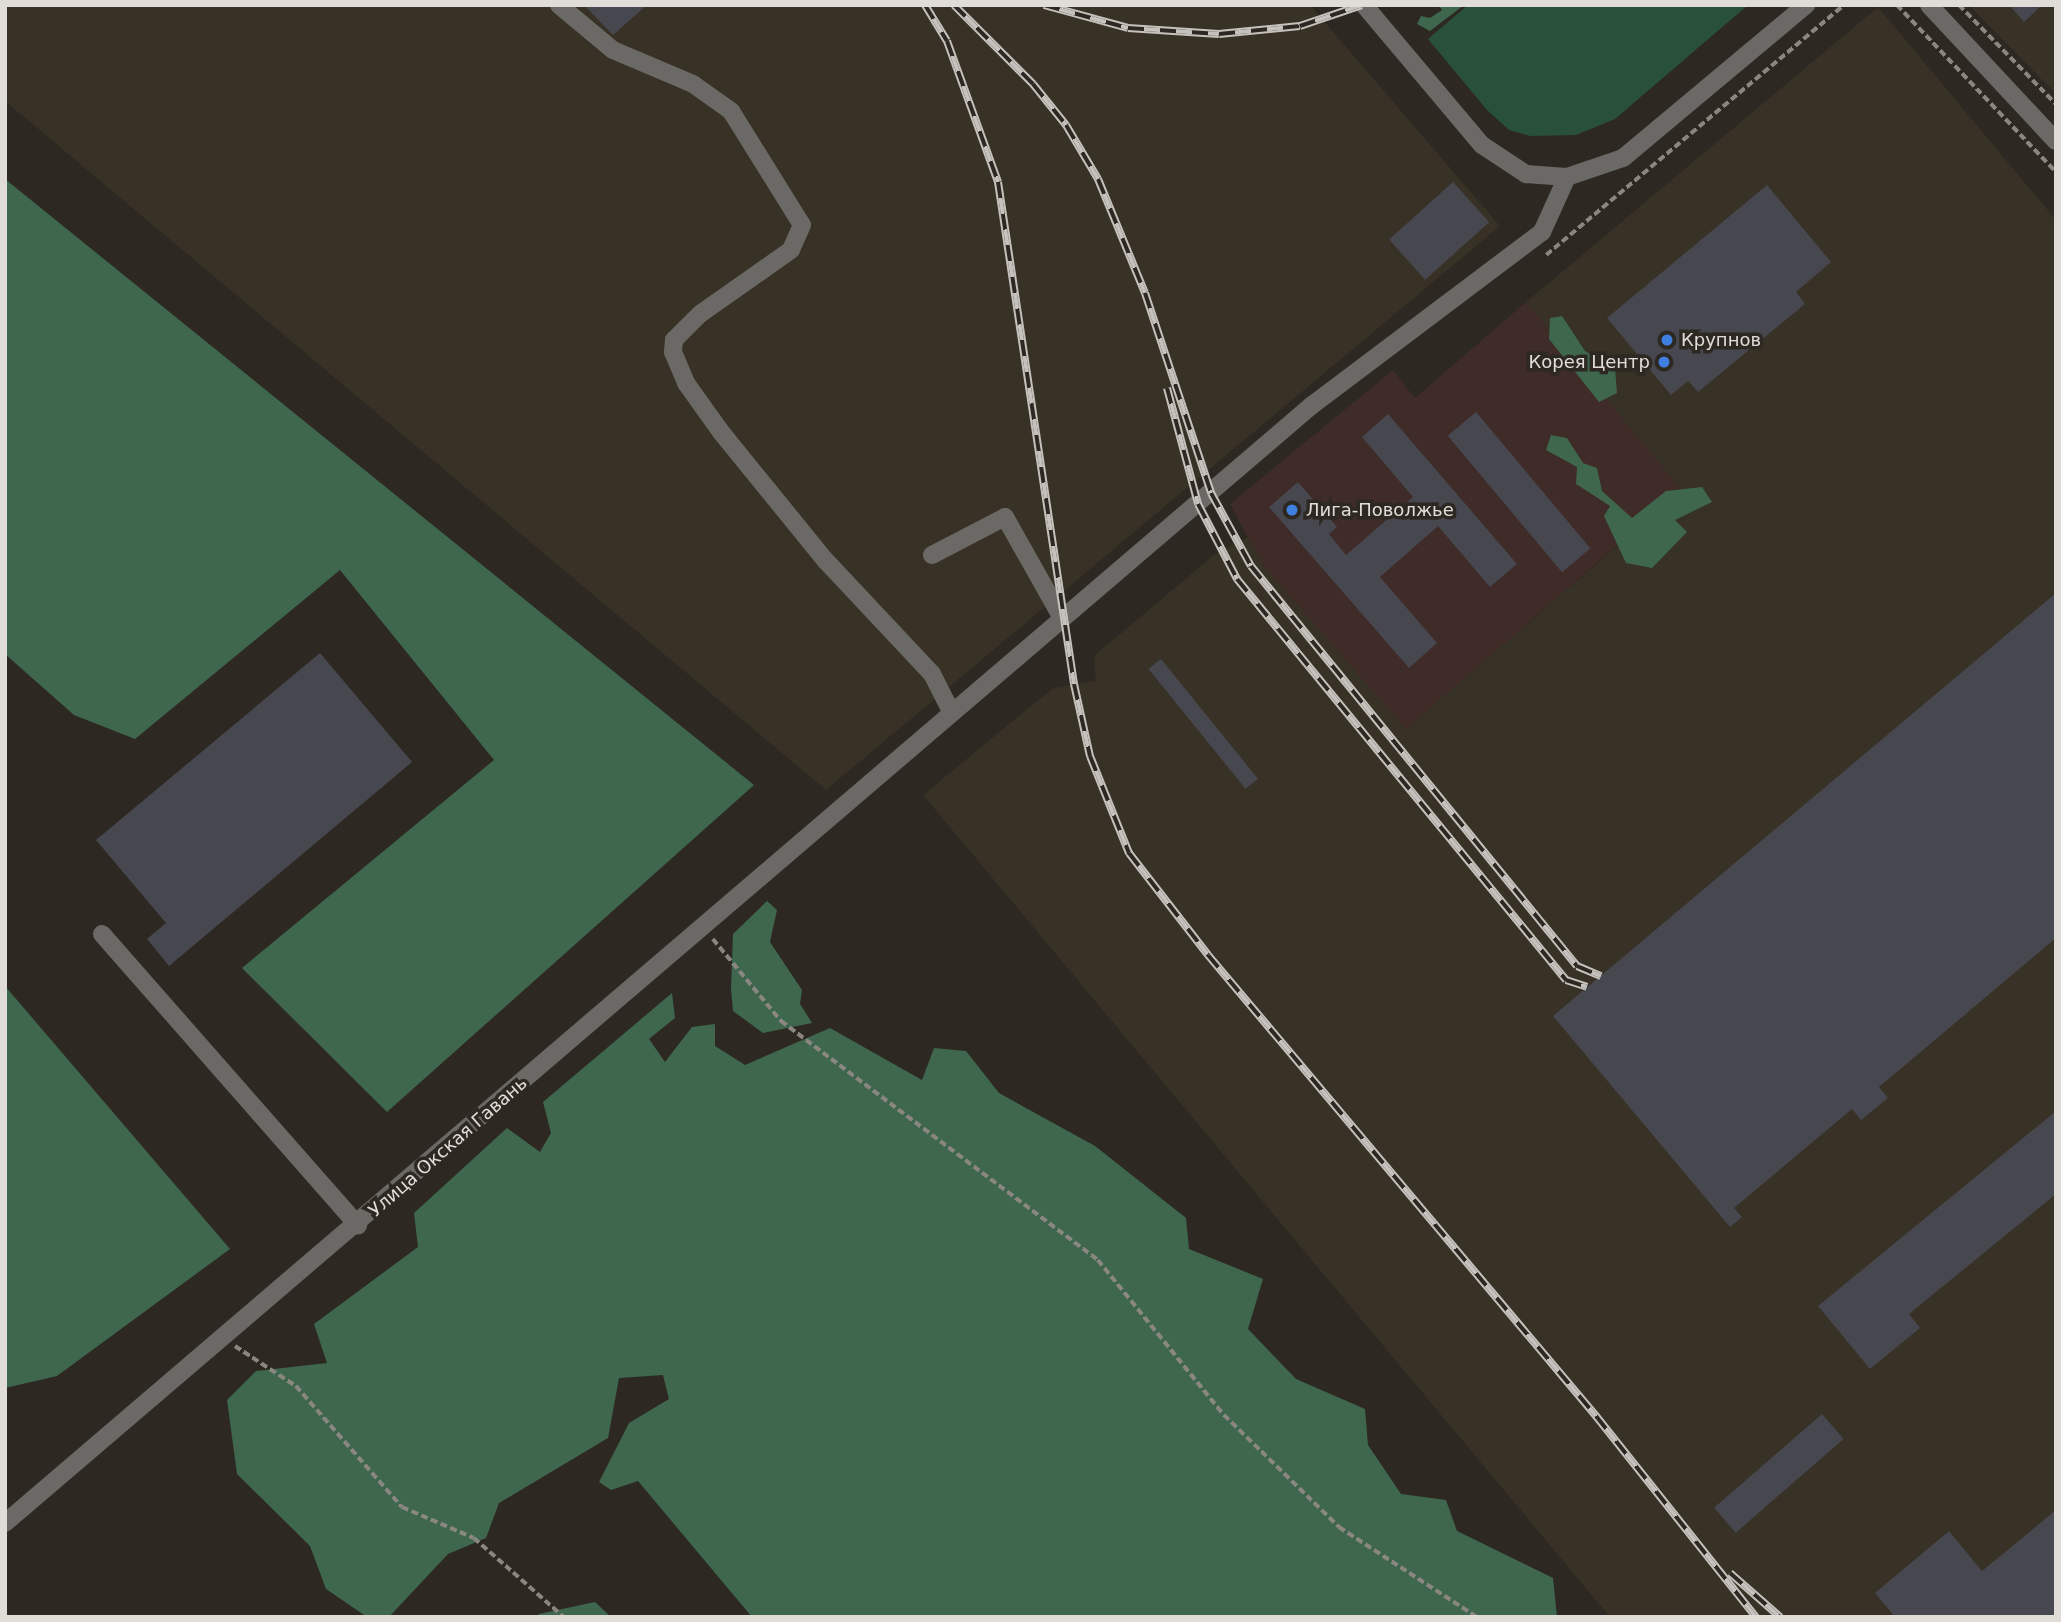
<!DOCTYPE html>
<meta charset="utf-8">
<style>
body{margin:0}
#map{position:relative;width:2061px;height:1622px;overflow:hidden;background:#2d2922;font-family:"DejaVu Sans",sans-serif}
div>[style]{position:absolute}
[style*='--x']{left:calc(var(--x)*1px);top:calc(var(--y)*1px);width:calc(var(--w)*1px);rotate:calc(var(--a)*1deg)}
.commercial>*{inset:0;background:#3f2b28}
.built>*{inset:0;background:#383125}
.green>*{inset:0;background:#295039}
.forest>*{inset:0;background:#3e674e}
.building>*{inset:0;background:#474750;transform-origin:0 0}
.path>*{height:3.5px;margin-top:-1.75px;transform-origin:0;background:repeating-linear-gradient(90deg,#8a8781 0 7px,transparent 0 10.5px)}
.minor>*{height:18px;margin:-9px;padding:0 9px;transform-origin:9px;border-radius:9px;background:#6b6965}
.rail>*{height:8px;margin-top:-4px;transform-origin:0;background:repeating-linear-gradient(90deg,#2d2922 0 16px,#c5c2bd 0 32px);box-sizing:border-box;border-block:2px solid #c5c2bd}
.dots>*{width:19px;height:19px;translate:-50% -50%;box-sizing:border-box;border:4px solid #2d2922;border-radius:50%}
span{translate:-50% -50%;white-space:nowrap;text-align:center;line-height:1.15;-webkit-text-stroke:7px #2d2922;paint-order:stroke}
.poi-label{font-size:18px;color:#e0ddd8}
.left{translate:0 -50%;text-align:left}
.right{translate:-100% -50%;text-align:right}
.street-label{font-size:18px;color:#e0ddd8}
.frame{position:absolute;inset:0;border:7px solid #e0ddd8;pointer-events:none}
</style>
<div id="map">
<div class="commercial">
<div style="clip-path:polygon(1526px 302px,1682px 489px,1405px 730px,1263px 565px,1230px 504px,1393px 370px,1415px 398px)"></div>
</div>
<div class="built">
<div style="clip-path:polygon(5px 5px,1310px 5px,1500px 226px,826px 790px,5px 101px)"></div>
<div style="clip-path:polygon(1969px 5px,2056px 5px,2056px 93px,2039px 77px)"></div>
<div style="clip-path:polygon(1878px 7px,2056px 220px,2056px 1617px,1610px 1617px,923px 795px,1053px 688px,1096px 681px,1094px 656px,1215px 554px,1249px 537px,1263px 565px,1406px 729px,1682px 490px,1526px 302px)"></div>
</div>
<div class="green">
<div style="clip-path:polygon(1468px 5px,1748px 5px,1615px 119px,1576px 135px,1530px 136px,1509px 130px,1487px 110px,1428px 39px)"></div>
</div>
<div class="forest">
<div style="clip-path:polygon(1438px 5px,1464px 5px,1430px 31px,1417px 24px,1421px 16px,1430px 18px,1442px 10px)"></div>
<div style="clip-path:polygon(5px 179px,754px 785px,387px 1112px,242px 968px,494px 760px,340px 570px,135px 739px,74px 715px,5px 654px)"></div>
<div style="clip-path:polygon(1562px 316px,1585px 351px,1615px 368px,1617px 393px,1599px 402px,1549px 339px,1550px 318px)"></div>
<div style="clip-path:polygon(1551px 435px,1567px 438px,1583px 463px,1597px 468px,1602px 491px,1632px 518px,1666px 491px,1702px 487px,1712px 502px,1675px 520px,1687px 532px,1652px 568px,1626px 563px,1604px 516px,1610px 506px,1576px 484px,1577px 467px,1546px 450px)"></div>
<div style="clip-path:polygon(767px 901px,777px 910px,770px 942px,802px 990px,800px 1004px,812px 1023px,763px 1033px,733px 1011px,731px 988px,733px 934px)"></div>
<div style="clip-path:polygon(5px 986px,230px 1249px,57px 1376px,5px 1388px)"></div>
<div style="clip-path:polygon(672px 993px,675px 1018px,649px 1039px,665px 1062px,692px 1027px,715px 1024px,715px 1046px,745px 1065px,830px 1028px,922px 1080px,934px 1048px,966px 1051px,999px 1093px,1095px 1146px,1186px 1218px,1189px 1249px,1263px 1279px,1248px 1329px,1296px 1379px,1365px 1409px,1368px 1445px,1401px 1494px,1446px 1500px,1457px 1531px,1553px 1578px,1557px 1617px,752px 1617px,638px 1481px,611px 1490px,599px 1482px,629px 1423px,669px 1399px,663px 1375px,619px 1378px,608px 1438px,499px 1503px,486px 1538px,448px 1554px,389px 1617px,367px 1617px,326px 1589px,310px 1546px,237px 1474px,227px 1400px,256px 1371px,327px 1363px,314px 1324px,418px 1247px,414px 1213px,507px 1128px,540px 1152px,551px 1133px,543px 1102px)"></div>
<div style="clip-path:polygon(595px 1602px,611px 1617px,535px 1617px,539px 1614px)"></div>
</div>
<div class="building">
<div style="clip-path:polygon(584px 5px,647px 5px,613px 35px)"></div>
<div style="clip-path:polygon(2009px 5px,2042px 5px,2024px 22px)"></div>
<div style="left:1453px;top:182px;width:54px;height:86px;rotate:48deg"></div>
<div style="clip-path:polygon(1767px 185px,1831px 262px,1796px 292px,1805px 304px,1698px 392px,1688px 381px,1671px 395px,1607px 318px)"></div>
<div style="left:1476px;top:412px;width:178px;height:37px;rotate:50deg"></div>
<div style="clip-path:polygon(1388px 414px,1517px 564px,1490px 587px,1438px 526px,1380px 577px,1437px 643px,1409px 668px,1269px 507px,1298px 482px,1337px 527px,1329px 534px,1346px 555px,1413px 497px,1362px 437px)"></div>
<div style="clip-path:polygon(2056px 593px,2056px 938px,1879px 1087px,1888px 1098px,1861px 1120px,1852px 1109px,1734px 1208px,1742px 1217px,1730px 1227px,1553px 1016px)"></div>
<div style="clip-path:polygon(320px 653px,412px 762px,169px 966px,147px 939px,166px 923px,96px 840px)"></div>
<div style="left:1161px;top:659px;width:154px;height:16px;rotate:51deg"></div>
<div style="clip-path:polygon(2056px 1111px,2056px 1194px,1909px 1314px,1920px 1328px,1870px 1369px,1818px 1306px)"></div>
<div style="left:1822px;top:1414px;width:33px;height:143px;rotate:49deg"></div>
<div style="clip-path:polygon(2056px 1510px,2056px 1617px,1895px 1617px,1875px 1593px,1949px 1531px,1982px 1571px)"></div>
</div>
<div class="path">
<div style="--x:1897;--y:5;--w:231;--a:46.4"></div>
<div style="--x:1959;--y:5;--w:139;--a:45.6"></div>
<div style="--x:1546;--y:255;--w:389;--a:-40"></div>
<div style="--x:713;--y:939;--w:107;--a:50.3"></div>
<div style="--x:781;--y:1021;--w:397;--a:37"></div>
<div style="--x:1098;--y:1260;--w:200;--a:50.9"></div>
<div style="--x:1224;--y:1415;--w:161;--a:44.2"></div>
<div style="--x:1339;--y:1527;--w:165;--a:33.1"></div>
<div style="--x:235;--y:1346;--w:73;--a:33.3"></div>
<div style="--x:296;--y:1386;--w:161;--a:48.8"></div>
<div style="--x:402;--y:1507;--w:78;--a:23.3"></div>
<div style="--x:474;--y:1538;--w:120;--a:41.3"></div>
</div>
<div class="minor">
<div style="--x:559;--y:5;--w:70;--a:39.8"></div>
<div style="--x:613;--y:50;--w:87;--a:23"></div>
<div style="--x:693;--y:84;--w:47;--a:35.4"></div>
<div style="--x:731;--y:111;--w:134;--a:58.1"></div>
<div style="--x:802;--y:225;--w:27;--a:114"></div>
<div style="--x:791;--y:250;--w:111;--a:144.9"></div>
<div style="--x:700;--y:314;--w:37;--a:135"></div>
<div style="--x:674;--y:340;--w:12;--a:95"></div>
<div style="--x:673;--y:352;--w:34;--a:67"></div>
<div style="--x:686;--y:383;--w:60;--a:54.5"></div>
<div style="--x:721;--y:432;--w:166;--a:50.9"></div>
<div style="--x:826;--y:561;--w:155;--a:46.8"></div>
<div style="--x:932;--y:674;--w:39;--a:63"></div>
<div style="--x:1364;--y:5;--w:183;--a:49.9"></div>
<div style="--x:1482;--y:145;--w:53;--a:33.4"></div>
<div style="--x:1526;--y:174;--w:41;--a:4.2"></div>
<div style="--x:1567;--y:177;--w:59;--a:-18.7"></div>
<div style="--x:1623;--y:158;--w:239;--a:-39.9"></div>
<div style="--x:1929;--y:5;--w:186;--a:47"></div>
<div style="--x:932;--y:555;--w:82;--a:-27.5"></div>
<div style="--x:1005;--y:517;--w:116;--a:60.6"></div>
<div style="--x:102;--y:934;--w:388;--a:48.7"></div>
<div style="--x:5;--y:1523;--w:1719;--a:-40.54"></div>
<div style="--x:1311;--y:406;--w:289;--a:-37"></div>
<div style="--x:1542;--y:232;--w:60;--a:-65.6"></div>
</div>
<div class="rail">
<div style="--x:925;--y:5;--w:42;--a:58.6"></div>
<div style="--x:947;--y:41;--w:150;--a:70.1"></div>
<div style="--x:998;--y:182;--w:508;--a:81.39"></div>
<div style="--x:1074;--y:684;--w:74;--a:77.5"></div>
<div style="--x:1090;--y:756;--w:105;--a:68.1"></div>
<div style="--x:1129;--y:853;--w:129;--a:52.2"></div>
<div style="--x:1208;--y:955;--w:603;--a:49.91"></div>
<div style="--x:1596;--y:1416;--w:257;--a:51.5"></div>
<div style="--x:954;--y:5;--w:112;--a:45"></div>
<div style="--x:1033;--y:84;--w:53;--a:51.2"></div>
<div style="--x:1066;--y:125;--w:63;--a:59.3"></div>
<div style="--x:1098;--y:179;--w:123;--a:67.6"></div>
<div style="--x:1145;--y:293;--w:211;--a:71.7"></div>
<div style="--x:1211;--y:493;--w:83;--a:61.3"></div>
<div style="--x:1251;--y:566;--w:516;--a:50.82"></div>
<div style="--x:1577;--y:966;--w:26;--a:23"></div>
<div style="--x:1044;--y:5;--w:87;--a:15.3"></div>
<div style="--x:1128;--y:28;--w:91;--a:3.8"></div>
<div style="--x:1219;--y:34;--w:81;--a:-5.6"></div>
<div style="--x:1300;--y:26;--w:65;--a:-18.7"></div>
<div style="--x:1167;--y:388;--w:120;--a:75"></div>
<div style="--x:1198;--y:504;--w:85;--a:62.5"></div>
<div style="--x:1237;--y:579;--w:519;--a:50.63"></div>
<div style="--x:1566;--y:980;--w:22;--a:18"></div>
<div style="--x:1730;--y:1573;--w:67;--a:41.3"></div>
</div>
<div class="dots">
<div style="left:1667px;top:340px;background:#3f7fe0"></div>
<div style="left:1664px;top:362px;background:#3f7fe0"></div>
<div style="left:1292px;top:510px;background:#3f7fe0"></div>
</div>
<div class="poi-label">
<span class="left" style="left:1681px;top:340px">Крупнов</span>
<span class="right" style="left:1650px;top:362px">Корея Центр</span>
<span class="left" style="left:1306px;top:510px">Лига-Поволжье</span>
</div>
<div class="street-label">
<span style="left:448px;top:1147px;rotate:-41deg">Улица Окская Гавань</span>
</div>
<div class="frame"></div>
</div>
